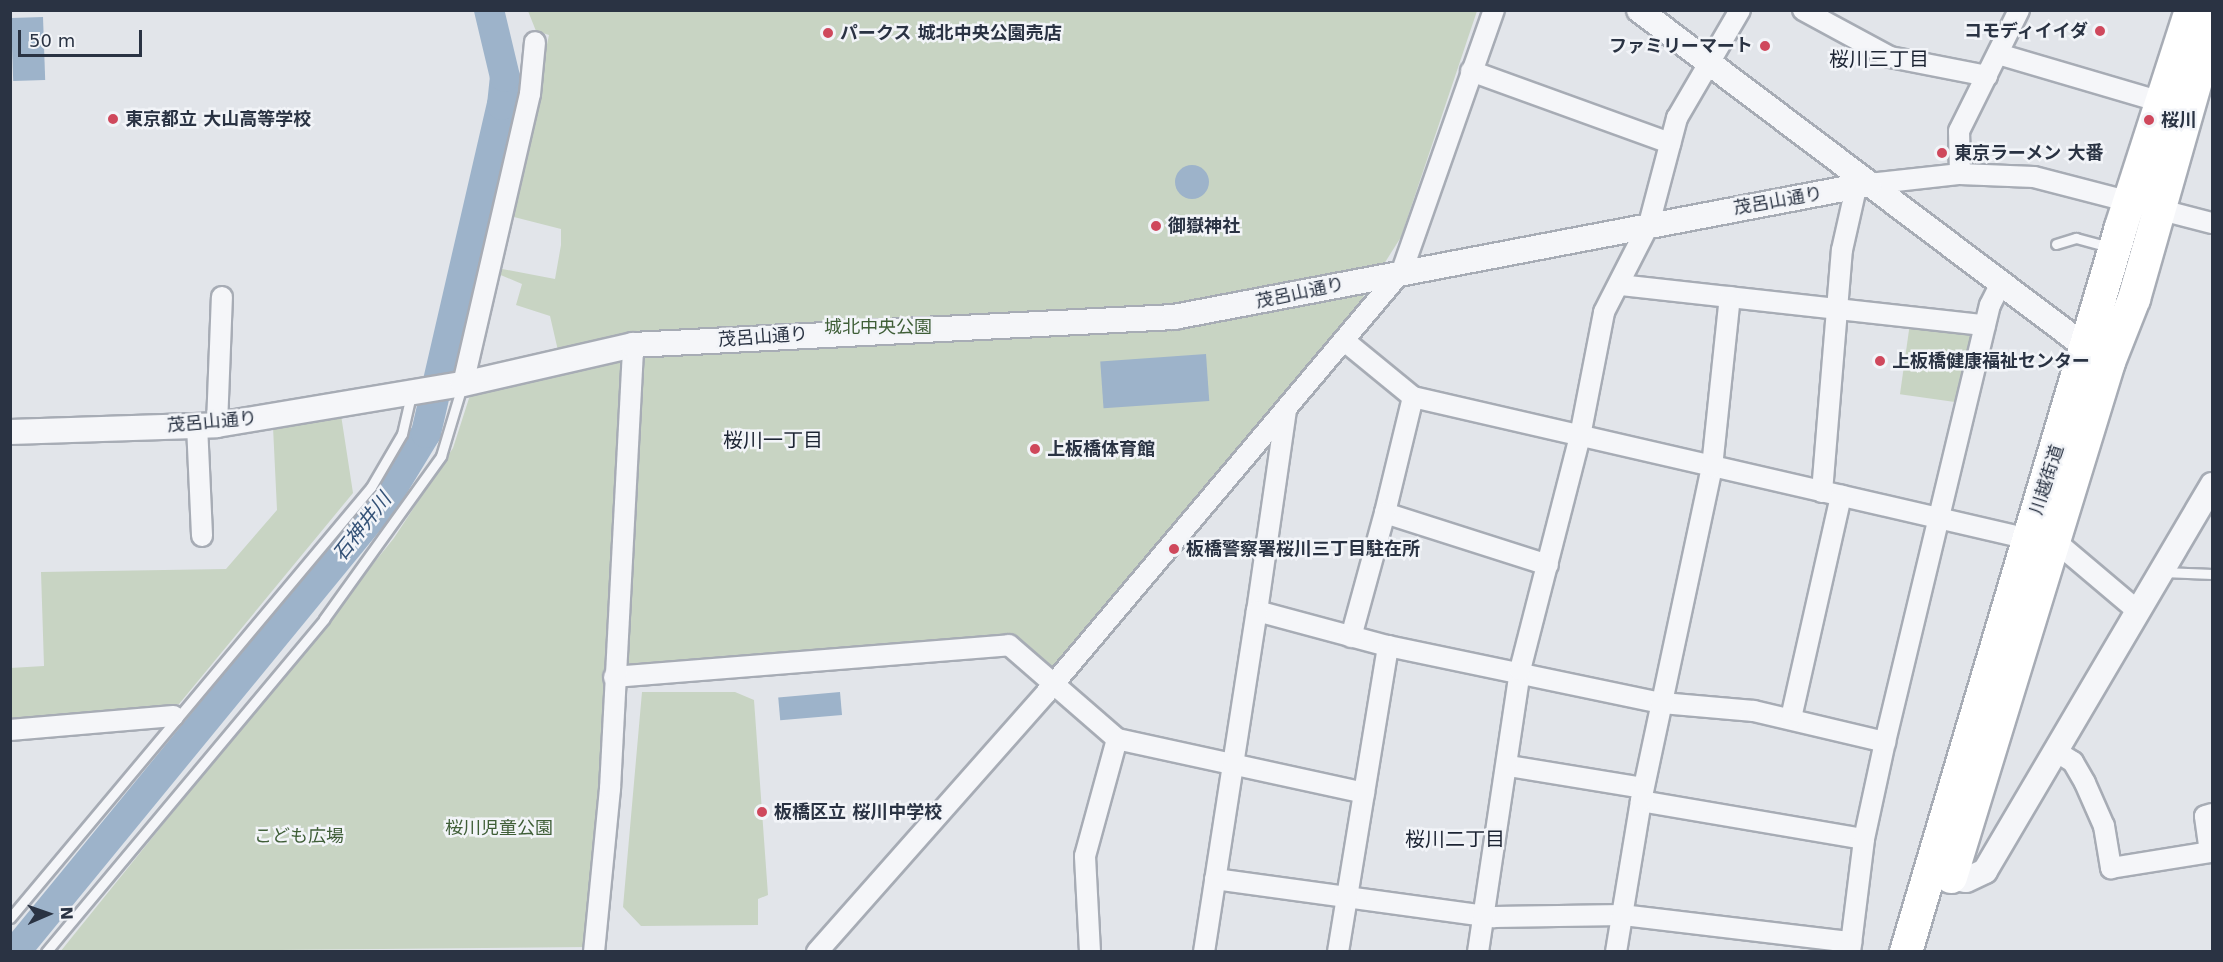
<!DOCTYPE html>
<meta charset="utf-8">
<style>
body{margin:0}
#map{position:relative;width:2223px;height:962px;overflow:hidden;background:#e2e5ea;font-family:"DejaVu Sans","Noto Sans JP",sans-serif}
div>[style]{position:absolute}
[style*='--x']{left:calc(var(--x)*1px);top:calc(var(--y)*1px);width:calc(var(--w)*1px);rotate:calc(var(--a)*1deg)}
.green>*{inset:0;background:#c8d4c3;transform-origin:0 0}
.water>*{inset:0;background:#9db3ca;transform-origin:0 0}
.round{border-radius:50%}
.river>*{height:30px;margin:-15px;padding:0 15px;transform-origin:15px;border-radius:15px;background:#9db3ca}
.roads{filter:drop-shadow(2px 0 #a7acb5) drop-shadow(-2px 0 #a7acb5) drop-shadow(0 2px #a7acb5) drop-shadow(0 -2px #a7acb5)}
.service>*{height:9px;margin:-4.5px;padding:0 4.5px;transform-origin:4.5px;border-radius:4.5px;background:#f5f6f9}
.minor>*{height:20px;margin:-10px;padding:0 10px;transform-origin:10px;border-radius:10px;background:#f5f6f9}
.tertiary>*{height:24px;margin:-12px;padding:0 12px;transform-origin:12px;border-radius:12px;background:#f5f6f9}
.trunk>*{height:32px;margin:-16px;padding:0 16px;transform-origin:16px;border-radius:16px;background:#fff}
.dots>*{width:16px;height:16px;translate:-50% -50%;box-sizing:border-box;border:3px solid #f2f4f8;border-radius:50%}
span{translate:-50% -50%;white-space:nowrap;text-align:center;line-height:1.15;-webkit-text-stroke:5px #f2f4f8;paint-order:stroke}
.poi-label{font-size:18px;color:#2a3343;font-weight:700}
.right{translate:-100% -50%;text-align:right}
.left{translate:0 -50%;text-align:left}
.street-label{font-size:18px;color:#2a3343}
.park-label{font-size:18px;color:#3f5e37}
.neighbourhood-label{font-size:20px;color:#1c2433}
.water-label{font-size:20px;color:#345277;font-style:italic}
.frame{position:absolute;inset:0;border:12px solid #2a3343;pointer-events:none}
.north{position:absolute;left:18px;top:884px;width:60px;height:60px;-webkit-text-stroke:4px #f2f4f8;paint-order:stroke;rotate:88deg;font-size:16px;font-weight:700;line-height:24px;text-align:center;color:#2a3343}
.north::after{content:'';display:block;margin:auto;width:21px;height:27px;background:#2a3343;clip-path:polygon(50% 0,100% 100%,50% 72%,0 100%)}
.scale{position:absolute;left:18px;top:30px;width:124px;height:27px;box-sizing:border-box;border:3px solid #2a3343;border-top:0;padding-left:8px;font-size:18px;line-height:21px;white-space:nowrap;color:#2a3343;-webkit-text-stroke:4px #f2f4f8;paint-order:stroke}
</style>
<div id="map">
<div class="green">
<div style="clip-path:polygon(528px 11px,1477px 11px,1401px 237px,1360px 302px,1053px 668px,1016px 635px,609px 665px,588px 947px,60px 952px,394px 538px,453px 448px,472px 389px,562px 368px,550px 316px,516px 305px,522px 284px,496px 273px,497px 268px,555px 279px,561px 245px,561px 229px,510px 216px,549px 35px,536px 31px)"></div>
<div style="left:1910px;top:323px;width:66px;height:72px;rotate:8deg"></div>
<div style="clip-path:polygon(341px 415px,353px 493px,179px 704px,11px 721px,10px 668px,44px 666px,41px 572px,226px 569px,277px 510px,273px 427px)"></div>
<div style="clip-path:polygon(642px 692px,735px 692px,754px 700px,768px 895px,758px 899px,758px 925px,641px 926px,623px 907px)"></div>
</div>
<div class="water">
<div style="left:43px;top:17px;width:63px;height:32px;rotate:88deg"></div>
<div class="round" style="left:1175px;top:165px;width:34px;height:34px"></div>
<div style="left:1206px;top:354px;width:47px;height:106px;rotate:86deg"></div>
<div style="left:840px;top:692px;width:23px;height:62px;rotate:85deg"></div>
</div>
<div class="river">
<div style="--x:15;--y:952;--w:582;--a:-50.65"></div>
<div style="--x:384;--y:502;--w:81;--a:-58.7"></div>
<div style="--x:426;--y:433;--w:337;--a:-77"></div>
<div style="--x:502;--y:105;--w:28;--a:-84"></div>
<div style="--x:505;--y:77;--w:69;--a:-103.4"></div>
</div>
<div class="roads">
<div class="service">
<div style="--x:2056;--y:244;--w:21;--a:-17"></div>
<div style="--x:2076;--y:238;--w:35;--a:15"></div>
<div style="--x:2163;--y:572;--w:49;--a:2.3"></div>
<div style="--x:10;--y:918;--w:562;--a:-50.05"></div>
<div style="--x:371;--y:487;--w:61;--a:-59.7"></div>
<div style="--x:402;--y:434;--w:40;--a:-77"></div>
<div style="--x:46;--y:952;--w:434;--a:-50.1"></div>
<div style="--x:324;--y:619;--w:201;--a:-54.3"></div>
<div style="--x:441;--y:456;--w:73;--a:-73.3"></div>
</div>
<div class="minor">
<div style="--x:1803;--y:10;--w:99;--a:28.4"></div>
<div style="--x:1890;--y:57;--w:99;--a:11.1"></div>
<div style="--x:1998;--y:54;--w:174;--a:16.4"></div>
<div style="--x:1471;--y:71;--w:212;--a:19.9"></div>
<div style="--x:1960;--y:174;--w:43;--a:-91.3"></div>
<div style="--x:1959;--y:131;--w:135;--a:-63.6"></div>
<div style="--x:1869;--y:184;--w:92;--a:-6.3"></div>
<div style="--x:1960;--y:174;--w:74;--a:2.3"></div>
<div style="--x:2034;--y:177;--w:184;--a:14.5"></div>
<div style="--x:1620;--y:285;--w:367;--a:6.3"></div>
<div style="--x:1346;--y:342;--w:87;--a:39.4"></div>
<div style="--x:1413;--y:397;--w:632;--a:12.98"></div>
<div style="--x:463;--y:384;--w:298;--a:-77"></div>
<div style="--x:530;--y:94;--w:52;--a:-84.5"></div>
<div style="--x:1413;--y:397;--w:119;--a:103.6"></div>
<div style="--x:1385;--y:513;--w:171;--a:17.7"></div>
<div style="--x:1286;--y:410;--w:203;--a:98.2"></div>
<div style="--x:1257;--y:611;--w:136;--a:15"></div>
<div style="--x:1388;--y:646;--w:280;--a:11.8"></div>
<div style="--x:1662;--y:703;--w:92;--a:5"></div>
<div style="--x:1754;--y:711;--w:135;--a:13.3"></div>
<div style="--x:197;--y:425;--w:111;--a:87.4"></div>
<div style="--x:217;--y:425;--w:128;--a:-87.8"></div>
<div style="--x:1822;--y:492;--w:243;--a:-85.3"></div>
<div style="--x:1842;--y:250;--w:64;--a:-77.3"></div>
<div style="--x:2055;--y:541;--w:110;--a:40.2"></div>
<div style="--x:1351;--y:637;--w:129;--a:-74.7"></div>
<div style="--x:614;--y:677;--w:396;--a:-4.6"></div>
<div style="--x:1009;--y:645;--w:143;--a:41"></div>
<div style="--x:1117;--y:739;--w:253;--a:12.3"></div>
<div style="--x:1791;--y:718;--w:228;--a:-77.3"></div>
<div style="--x:10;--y:730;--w:164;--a:-4.9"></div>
<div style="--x:2057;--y:752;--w:19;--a:32"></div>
<div style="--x:2073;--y:762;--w:24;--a:60"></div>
<div style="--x:2085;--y:783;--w:47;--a:66.2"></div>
<div style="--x:2104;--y:826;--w:43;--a:80.5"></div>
<div style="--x:2111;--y:868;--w:100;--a:-9.2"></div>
<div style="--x:2210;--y:852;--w:36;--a:-98"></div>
<div style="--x:2205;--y:816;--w:7;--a:-16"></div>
<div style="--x:1509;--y:766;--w:136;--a:9.3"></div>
<div style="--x:1641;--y:801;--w:226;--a:9.7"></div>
<div style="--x:1215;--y:879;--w:282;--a:7.8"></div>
<div style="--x:1494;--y:917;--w:129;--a:-0.9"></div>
<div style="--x:1623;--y:915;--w:230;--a:6.8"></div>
<div style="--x:594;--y:952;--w:164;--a:-84.4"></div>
<div style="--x:610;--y:789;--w:445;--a:-87"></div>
<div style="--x:817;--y:952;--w:346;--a:-48.5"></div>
<div style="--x:1046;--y:693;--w:552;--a:-49.85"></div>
<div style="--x:1402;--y:271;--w:277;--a:-70.6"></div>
<div style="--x:1090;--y:952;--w:96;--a:-93"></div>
<div style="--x:1085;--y:856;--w:121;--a:-74.7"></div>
<div style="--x:1204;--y:952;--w:345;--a:-81.2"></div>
<div style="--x:1338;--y:952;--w:310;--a:-80.7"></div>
<div style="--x:1478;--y:952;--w:285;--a:-81.5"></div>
<div style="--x:1520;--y:670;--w:242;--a:-75.6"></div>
<div style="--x:1580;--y:436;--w:126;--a:-79"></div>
<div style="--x:1604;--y:312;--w:99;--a:-62.9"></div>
<div style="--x:1649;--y:224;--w:110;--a:-75.2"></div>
<div style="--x:1677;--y:118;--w:125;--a:-59.7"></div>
<div style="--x:1616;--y:952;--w:153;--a:-80.6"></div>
<div style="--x:1641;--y:801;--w:341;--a:-78"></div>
<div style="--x:1712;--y:467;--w:171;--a:-84"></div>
<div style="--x:1850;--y:952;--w:114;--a:-82.9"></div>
<div style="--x:1864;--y:839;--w:99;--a:-77.8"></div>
<div style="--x:1885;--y:742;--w:449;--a:-76.5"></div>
<div style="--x:1990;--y:305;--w:22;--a:-63"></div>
</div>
<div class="tertiary">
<div style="--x:1639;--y:10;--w:576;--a:37.03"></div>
<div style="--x:10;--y:432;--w:207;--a:-1.9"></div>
<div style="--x:217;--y:425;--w:249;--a:-9.5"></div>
<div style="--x:463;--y:384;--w:174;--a:-12.9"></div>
<div style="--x:633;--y:345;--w:542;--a:-2.96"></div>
<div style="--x:1174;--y:317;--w:708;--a:-10.83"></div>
<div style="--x:1935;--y:875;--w:31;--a:9"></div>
<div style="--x:1966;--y:880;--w:21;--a:-25"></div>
<div style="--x:1985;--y:871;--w:448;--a:-59.5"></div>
</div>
<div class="trunk">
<div style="--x:1951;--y:877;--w:539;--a:-72.94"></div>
<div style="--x:2109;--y:362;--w:68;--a:-68.4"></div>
<div style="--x:2134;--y:299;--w:284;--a:-74.1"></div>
<div style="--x:1906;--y:952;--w:756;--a:-73.48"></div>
<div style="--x:2121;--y:227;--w:228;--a:-72.1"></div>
</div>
</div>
<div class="dots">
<div style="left:2100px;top:31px;background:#cf485c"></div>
<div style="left:828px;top:33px;background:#cf485c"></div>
<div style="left:1765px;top:46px;background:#cf485c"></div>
<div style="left:113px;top:119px;background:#cf485c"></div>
<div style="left:2149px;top:120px;background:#cf485c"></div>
<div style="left:1942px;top:153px;background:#cf485c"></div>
<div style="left:1156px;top:226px;background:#cf485c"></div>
<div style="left:1880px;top:361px;background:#cf485c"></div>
<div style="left:1035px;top:449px;background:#cf485c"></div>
<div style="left:1174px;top:549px;background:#cf485c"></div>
<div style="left:762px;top:812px;background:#cf485c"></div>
</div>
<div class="poi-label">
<span class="right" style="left:2088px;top:31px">コモディイイダ</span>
<span class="left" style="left:840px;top:33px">パークス 城北中央公園売店</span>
<span class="right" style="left:1753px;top:46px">ファミリーマート</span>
<span class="left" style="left:125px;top:119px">東京都立 大山高等学校</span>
<span class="left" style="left:2161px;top:120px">桜川</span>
<span class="left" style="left:1954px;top:153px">東京ラーメン 大番</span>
<span class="left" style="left:1168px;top:226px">御嶽神社</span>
<span class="left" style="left:1892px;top:361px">上板橋健康福祉センター</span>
<span class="left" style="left:1047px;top:449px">上板橋体育館</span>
<span class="left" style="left:1186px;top:549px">板橋警察署桜川三丁目駐在所</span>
<span class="left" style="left:774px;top:812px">板橋区立 桜川中学校</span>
</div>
<div class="street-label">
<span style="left:1778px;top:201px;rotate:-10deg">茂呂山通り</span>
<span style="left:1300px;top:293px;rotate:-12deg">茂呂山通り</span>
<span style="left:763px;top:337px;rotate:-4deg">茂呂山通り</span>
<span style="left:212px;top:422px;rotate:-5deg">茂呂山通り</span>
<span style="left:2047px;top:480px;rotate:-72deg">川越街道</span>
</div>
<div class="park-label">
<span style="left:878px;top:327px">城北中央公園</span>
<span style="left:499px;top:828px">桜川児童公園</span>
<span style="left:299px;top:836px">こども広場</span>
</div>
<div class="neighbourhood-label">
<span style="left:1879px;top:59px">桜川三丁目</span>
<span style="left:773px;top:440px">桜川一丁目</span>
<span style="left:1455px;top:839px">桜川二丁目</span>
</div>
<div class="water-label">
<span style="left:362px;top:527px;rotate:-52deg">石神井川</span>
</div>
<div class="frame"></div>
<div class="north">N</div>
<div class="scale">50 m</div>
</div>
